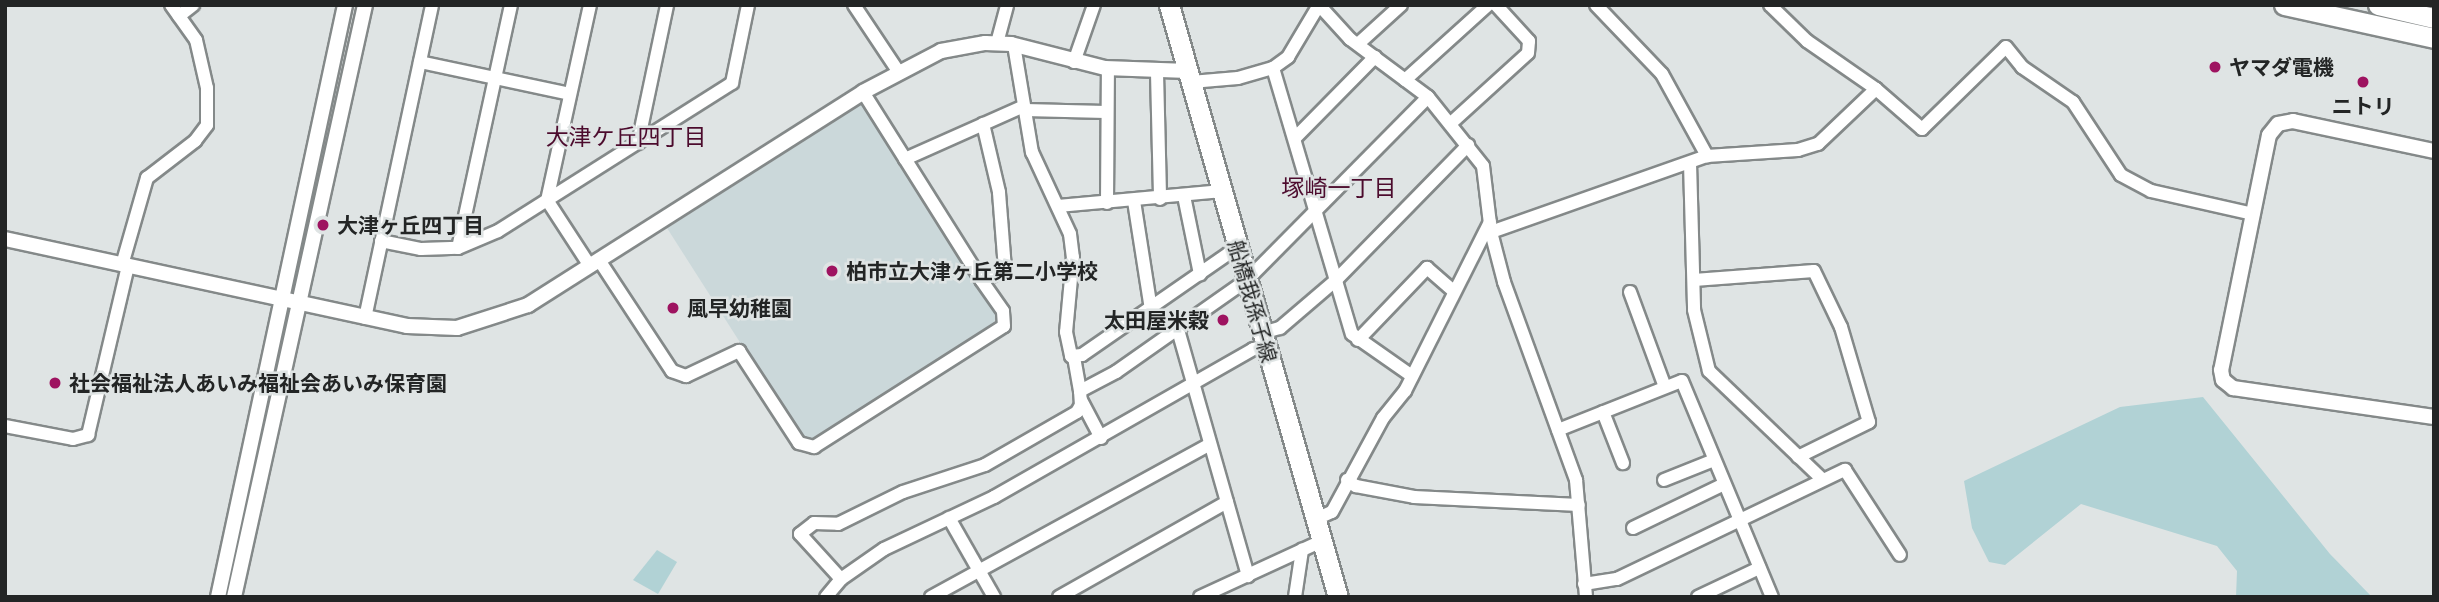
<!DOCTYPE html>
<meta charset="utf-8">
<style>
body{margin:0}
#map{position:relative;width:2439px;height:602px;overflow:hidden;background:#dfe4e4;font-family:"IBM Plex Sans","Noto Sans JP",sans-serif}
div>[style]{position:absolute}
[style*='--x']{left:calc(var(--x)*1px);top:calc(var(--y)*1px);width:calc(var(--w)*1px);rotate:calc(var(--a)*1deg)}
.built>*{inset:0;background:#cbd8da}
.green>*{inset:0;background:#b1d2d5}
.roads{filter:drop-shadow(2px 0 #848989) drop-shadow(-2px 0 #848989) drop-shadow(0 2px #848989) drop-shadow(0 -2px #848989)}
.minor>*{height:12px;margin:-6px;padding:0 6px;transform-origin:6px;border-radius:6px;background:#fff}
.tertiary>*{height:14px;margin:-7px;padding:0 7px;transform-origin:7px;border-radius:7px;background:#fff}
.primary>*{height:19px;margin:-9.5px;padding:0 9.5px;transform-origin:9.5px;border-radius:9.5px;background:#fff}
.trunk>*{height:19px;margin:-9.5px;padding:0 9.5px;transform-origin:9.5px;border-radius:9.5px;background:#fff}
.dots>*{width:19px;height:19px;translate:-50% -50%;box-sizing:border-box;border:4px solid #dfe4e4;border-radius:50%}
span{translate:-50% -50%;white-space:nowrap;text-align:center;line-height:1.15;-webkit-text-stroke:5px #dfe4e4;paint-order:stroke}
.poi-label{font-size:21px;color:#232525;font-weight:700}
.left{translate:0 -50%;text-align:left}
.right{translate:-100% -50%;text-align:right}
.street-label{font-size:21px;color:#232525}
.neighbourhood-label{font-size:23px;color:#4c0b2d}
.frame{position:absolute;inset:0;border:7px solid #232525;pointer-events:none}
</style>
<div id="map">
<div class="built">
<div style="clip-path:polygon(863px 102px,996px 314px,994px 324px,810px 441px,801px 438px,667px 228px)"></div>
</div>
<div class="green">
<div style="clip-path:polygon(2203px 397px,2330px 554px,2372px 597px,2236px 597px,2237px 571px,2217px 546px,2081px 504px,2005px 565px,1989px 562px,1972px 528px,1964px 481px,2120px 407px)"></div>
<div style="clip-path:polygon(657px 550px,677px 562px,658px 594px,633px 580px)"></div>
</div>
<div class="roads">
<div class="minor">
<div style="--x:590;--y:5;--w:200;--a:102.4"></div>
<div style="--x:547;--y:200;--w:79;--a:56.9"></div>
<div style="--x:854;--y:5;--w:79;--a:56.3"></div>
<div style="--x:1319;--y:5;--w:46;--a:47.6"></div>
<div style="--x:1350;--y:39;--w:97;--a:36.6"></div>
<div style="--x:1428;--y:97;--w:88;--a:51.4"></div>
<div style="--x:1483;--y:166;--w:66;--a:83.1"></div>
<div style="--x:1491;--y:232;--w:52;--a:75.4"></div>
<div style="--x:1504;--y:282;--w:211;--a:70"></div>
<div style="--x:1576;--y:480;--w:117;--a:85.1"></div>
<div style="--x:1596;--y:5;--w:95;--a:46.3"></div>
<div style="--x:1662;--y:74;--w:94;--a:61.2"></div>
<div style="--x:1770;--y:5;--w:52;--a:44.2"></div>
<div style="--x:1807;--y:41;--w:84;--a:34.8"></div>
<div style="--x:179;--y:16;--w:18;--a:-38"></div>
<div style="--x:997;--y:43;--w:39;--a:-75"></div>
<div style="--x:1358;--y:44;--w:58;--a:-42.2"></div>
<div style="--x:1014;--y:45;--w:109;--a:80.5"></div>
<div style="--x:1032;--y:152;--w:90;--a:65.1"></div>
<div style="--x:1070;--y:234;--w:23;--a:83"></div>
<div style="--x:1073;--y:257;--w:75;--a:95.3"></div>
<div style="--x:1066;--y:332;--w:25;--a:78"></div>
<div style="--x:1071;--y:356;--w:11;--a:-5"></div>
<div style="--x:1082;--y:355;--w:178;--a:-34.7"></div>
<div style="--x:1228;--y:254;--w:11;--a:-10"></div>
<div style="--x:420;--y:62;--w:153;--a:12"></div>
<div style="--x:1074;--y:62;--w:60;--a:-70.7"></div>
<div style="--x:1273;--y:68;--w:277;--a:73.5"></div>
<div style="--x:1352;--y:334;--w:73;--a:35"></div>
<div style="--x:1157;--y:73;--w:126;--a:88.6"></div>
<div style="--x:1405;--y:80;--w:112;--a:-42.1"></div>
<div style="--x:1191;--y:82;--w:47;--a:-4.9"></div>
<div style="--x:1238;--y:78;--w:36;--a:-16"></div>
<div style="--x:1273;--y:68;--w:19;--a:-36"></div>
<div style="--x:1288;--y:57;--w:61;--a:-59.2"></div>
<div style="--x:863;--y:92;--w:223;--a:57.8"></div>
<div style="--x:982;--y:281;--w:26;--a:-28"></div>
<div style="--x:1005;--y:269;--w:77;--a:-94.5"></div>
<div style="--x:999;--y:192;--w:70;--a:-103.2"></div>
<div style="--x:1025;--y:110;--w:81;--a:1.4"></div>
<div style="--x:1450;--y:124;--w:105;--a:-42.3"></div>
<div style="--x:1528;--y:53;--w:12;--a:-85"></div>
<div style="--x:1529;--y:41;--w:49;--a:-132.5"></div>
<div style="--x:1295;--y:138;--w:114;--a:-45.4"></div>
<div style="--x:638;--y:143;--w:141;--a:-78.1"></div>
<div style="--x:905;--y:159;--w:130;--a:-24"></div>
<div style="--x:1690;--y:163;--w:147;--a:88.4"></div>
<div style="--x:1694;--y:310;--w:63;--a:76.2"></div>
<div style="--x:1709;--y:371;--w:155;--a:43.7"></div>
<div style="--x:1184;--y:196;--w:80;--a:78.4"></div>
<div style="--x:1134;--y:201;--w:109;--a:81.1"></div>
<div style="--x:1107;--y:203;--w:135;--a:-89.6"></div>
<div style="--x:1058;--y:206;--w:165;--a:-5.2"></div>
<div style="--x:1491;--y:232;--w:229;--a:-19.4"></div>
<div style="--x:1707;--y:156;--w:91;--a:-3.8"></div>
<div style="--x:1798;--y:150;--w:21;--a:-17"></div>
<div style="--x:1818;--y:144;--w:80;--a:-43.5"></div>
<div style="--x:1876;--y:89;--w:61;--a:41"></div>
<div style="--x:1922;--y:129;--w:117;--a:-44.3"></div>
<div style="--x:2006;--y:47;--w:26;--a:51"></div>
<div style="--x:2022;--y:67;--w:62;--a:34.5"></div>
<div style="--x:2073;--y:102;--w:87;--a:56.7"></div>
<div style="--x:2121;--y:175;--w:34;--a:28"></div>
<div style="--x:2151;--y:191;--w:105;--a:12.7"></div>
<div style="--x:381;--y:241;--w:41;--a:11.3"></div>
<div style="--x:421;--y:249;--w:37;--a:-2"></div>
<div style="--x:458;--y:248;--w:43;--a:-23"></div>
<div style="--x:498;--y:231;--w:277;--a:-32.3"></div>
<div style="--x:732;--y:83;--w:80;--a:-78.4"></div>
<div style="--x:458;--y:248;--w:249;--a:-77.7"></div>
<div style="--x:599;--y:260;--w:133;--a:56.7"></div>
<div style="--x:672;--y:371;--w:15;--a:20"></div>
<div style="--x:686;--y:376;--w:59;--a:-25.3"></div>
<div style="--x:739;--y:351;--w:110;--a:56.9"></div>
<div style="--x:799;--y:443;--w:16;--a:15"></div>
<div style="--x:814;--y:447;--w:225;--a:-32.5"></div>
<div style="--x:1004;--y:326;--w:15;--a:-94"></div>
<div style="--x:1003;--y:311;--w:37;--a:-125"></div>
<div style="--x:122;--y:265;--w:91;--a:-74"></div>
<div style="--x:147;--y:178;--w:61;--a:-37.6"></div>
<div style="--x:195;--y:141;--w:20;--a:-53"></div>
<div style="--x:207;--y:125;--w:37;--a:-90"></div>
<div style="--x:207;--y:88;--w:49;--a:-102.9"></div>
<div style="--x:196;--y:40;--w:43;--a:-125.5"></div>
<div style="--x:1694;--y:280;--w:120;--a:-4.3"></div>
<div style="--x:1814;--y:271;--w:62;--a:64.3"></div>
<div style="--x:1841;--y:327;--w:99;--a:73.6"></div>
<div style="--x:1869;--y:422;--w:79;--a:153.8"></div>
<div style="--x:1630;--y:292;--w:101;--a:69.8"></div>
<div style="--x:365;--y:318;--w:320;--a:-77.9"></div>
<div style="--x:1178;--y:330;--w:256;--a:74.1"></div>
<div style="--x:1262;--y:333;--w:19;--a:-16"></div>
<div style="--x:1280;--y:328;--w:74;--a:-40.6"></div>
<div style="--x:1336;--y:280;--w:189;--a:-45.6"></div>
<div style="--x:1358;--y:340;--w:100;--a:-46.2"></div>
<div style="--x:1427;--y:268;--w:35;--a:41"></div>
<div style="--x:1074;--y:357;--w:35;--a:80"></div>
<div style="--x:1081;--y:400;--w:43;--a:62.2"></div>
<div style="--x:1603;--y:412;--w:55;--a:68.6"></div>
<div style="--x:5;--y:426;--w:69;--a:10.8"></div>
<div style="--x:73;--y:439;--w:16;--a:-15"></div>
<div style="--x:88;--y:435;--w:174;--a:-76.7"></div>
<div style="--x:1558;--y:430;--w:133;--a:-21.6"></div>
<div style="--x:1682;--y:381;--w:234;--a:67.4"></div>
<div style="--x:1347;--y:480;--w:11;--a:34"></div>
<div style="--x:1356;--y:486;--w:59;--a:10.7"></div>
<div style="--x:1414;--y:497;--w:165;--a:2.8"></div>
<div style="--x:1664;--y:480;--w:54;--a:-21.8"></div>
<div style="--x:949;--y:518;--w:91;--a:60.3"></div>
<div style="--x:1316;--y:519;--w:17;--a:-24"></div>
<div style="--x:1332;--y:512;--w:107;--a:-61.5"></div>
<div style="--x:1383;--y:418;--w:35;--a:-51"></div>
<div style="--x:1405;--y:391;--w:189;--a:-63.3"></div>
<div style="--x:1633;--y:528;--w:101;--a:-25.8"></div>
<div style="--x:841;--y:579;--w:61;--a:-132.3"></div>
<div style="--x:800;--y:534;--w:18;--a:-38"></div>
<div style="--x:814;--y:523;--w:24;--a:2"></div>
<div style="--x:838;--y:524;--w:72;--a:-26.2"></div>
<div style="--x:903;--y:492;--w:86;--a:-18.2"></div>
<div style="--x:985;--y:465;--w:106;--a:-29.9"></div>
<div style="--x:1077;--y:412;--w:8;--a:-60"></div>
<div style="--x:1081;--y:405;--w:14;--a:-94"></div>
<div style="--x:1080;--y:391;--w:41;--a:-27.8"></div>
<div style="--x:1116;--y:372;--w:160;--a:-35.1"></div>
<div style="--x:1247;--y:280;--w:257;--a:-45.3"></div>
<div style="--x:1584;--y:584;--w:33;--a:-9"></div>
<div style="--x:1617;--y:579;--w:253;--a:-25.6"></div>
<div style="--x:1845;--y:470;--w:101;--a:57.1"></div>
<div style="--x:826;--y:597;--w:23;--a:-50"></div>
<div style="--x:841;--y:579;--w:52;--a:-34.9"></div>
<div style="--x:884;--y:549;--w:122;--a:-25.3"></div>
<div style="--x:994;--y:497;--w:298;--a:-29.7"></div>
<div style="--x:1253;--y:349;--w:13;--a:-13"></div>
<div style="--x:931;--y:597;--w:318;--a:-28.7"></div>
<div style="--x:1059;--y:597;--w:193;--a:-29.5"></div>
<div style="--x:1200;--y:597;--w:134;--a:-24.7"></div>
<div style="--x:1295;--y:597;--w:48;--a:-81.5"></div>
<div style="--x:1698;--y:597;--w:68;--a:-25.4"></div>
</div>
<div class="tertiary">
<div style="--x:2434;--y:151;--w:144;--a:-168"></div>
<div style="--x:2293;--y:121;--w:15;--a:169"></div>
<div style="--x:2278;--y:124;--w:14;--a:129"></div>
<div style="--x:2269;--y:135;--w:240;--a:101.5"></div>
<div style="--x:2221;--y:370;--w:10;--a:79"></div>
<div style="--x:2223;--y:380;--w:13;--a:39"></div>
<div style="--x:2233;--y:388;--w:203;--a:8.2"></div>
<div style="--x:5;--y:239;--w:411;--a:12.2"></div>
<div style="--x:407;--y:326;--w:50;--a:2.3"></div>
<div style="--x:457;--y:328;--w:75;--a:-17.9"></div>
<div style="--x:528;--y:305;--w:397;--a:-32.4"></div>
<div style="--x:863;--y:92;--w:88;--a:-27.7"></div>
<div style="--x:941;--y:51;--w:45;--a:-10.3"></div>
<div style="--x:985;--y:43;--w:26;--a:2"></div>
<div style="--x:1011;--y:44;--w:97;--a:14.3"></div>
<div style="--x:1105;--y:68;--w:83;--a:2.1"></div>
<div style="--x:218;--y:597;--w:605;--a:-77.89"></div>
<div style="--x:234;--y:597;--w:606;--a:-77.52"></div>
</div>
<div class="primary">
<div style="--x:1169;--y:5;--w:616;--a:74.07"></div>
</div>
<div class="trunk">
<div style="--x:2284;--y:5;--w:154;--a:12.4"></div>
<div style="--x:2378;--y:5;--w:57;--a:13.1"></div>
</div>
</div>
<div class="dots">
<div style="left:2215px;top:67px;background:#9e1360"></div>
<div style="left:2363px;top:82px;background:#9e1360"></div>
<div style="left:323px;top:225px;background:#9e1360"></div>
<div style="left:832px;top:271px;background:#9e1360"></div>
<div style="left:673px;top:308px;background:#9e1360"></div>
<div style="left:1223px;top:320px;background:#9e1360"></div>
<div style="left:55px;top:383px;background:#9e1360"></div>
</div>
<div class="poi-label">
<span class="left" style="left:2229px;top:67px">ヤマダ電機</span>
<span style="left:2363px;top:106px">ニトリ</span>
<span class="left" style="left:337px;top:225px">大津ヶ丘四丁目</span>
<span class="left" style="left:846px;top:271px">柏市立大津ヶ丘第二小学校</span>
<span class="left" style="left:687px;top:308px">風早幼稚園</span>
<span class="right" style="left:1209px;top:320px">太田屋米穀</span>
<span class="left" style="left:69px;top:383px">社会福祉法人あいみ福祉会あいみ保育園</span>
</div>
<div class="street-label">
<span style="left:1253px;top:301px;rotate:74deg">船橋我孫子線</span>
</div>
<div class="neighbourhood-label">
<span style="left:626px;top:136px">大津ケ丘四丁目</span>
<span style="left:1339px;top:187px">塚崎一丁目</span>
</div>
<div class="frame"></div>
</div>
